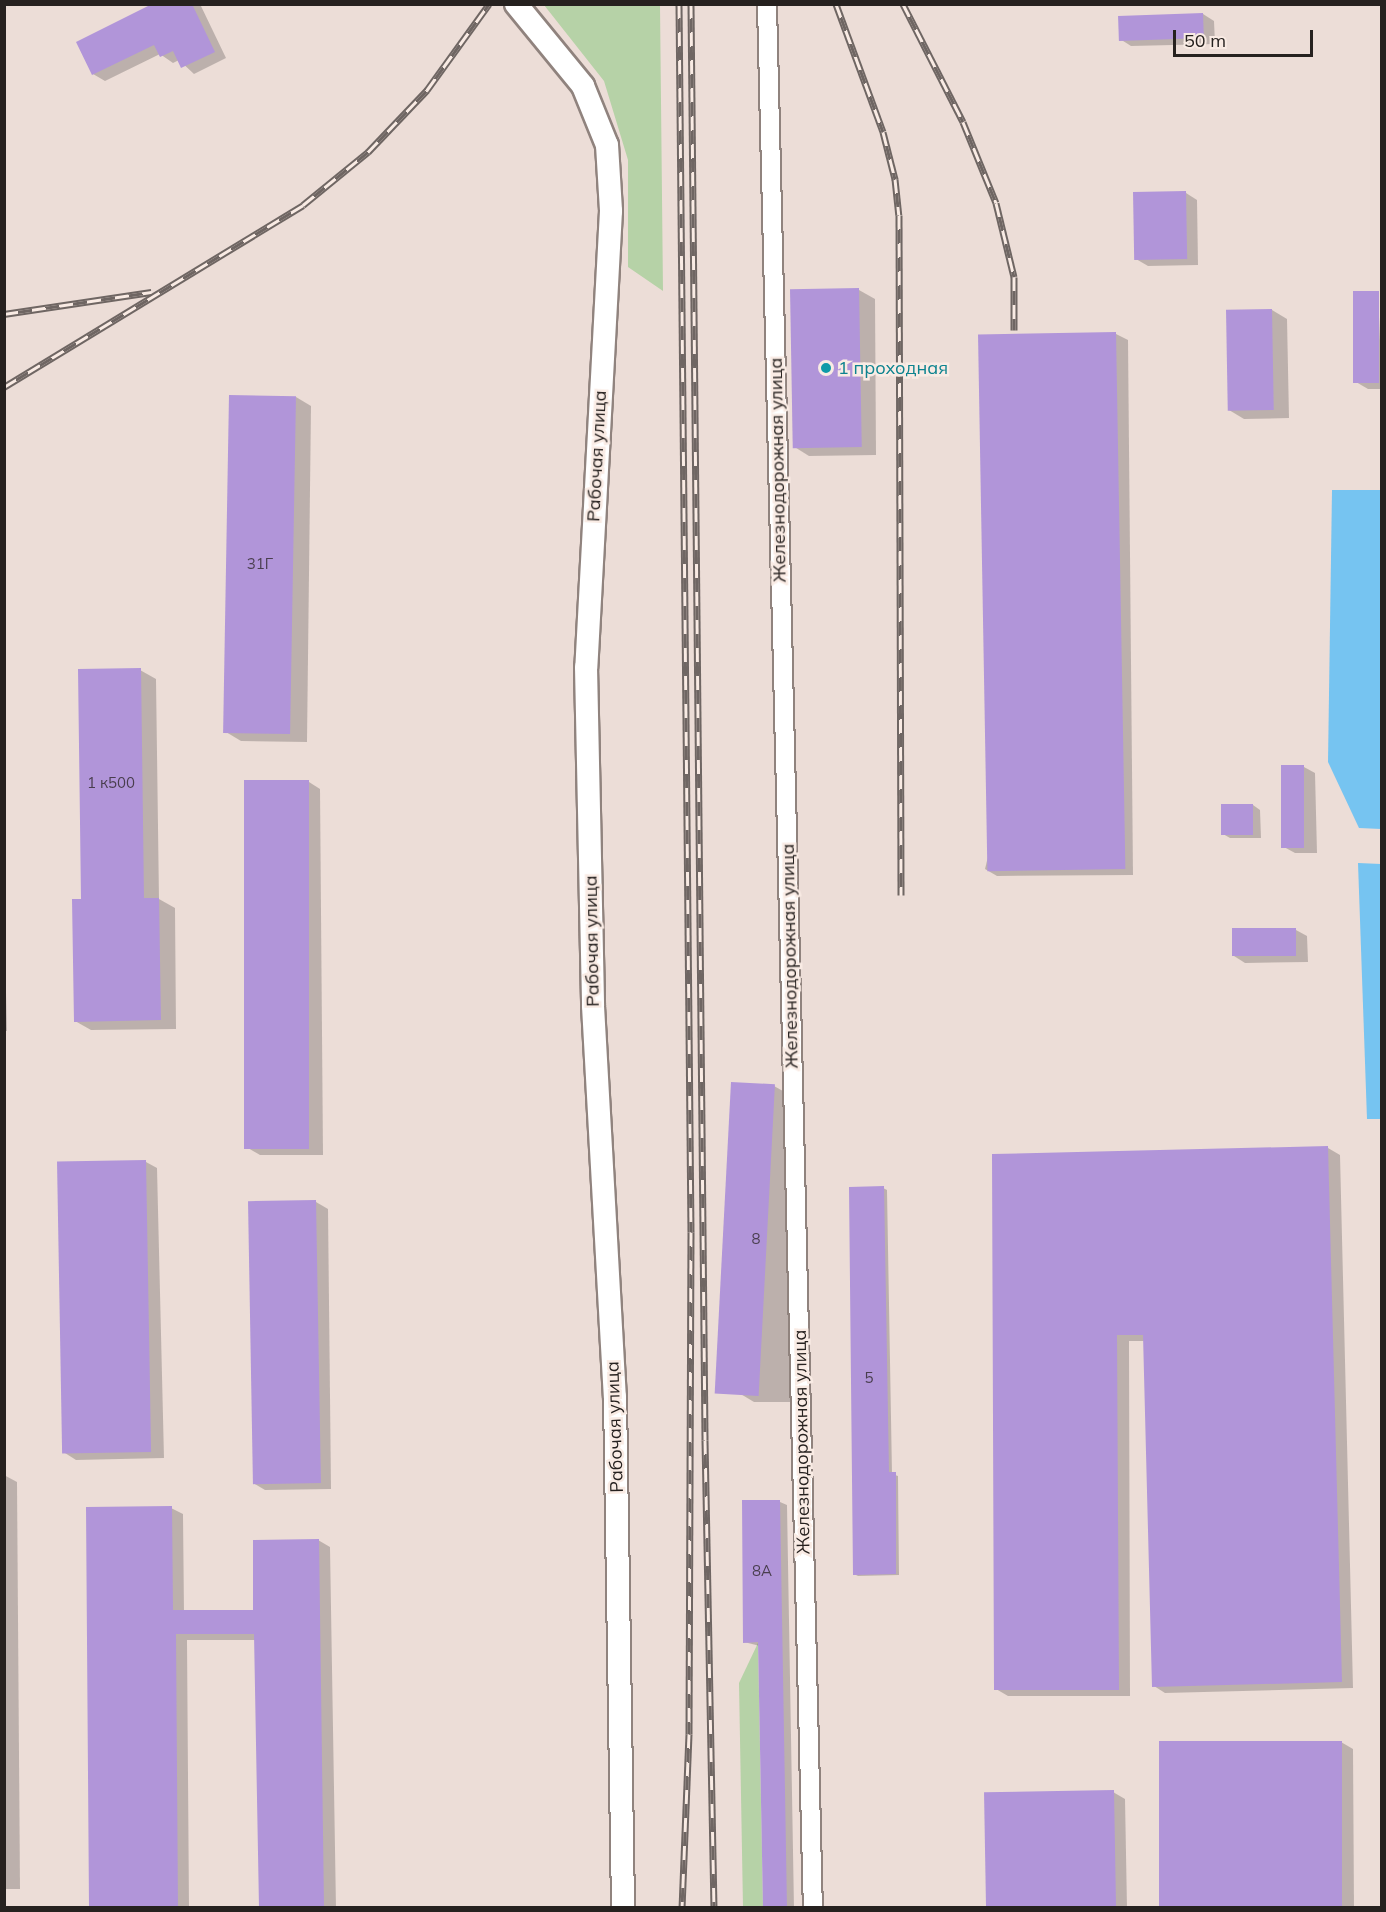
<!DOCTYPE html>
<meta charset="utf-8">
<style>
body{margin:0}
#map{position:relative;width:1386px;height:1912px;overflow:hidden;background:#ecddd7;font-family:Mulish,sans-serif}
div>[style]{position:absolute}
[style*='--x']{left:calc(var(--x)*1px);top:calc(var(--y)*1px);width:calc(var(--w)*1px);rotate:calc(var(--a)*1deg)}
.green>*{inset:0;background:#b6d2a7}
.water>*{inset:0;background:#76c4f1}
.shadow>*{inset:0;background:#0003}
.building>*{inset:0;background:#b195d9;transform-origin:0 0}
.roads{filter:drop-shadow(2px 0 #90837e) drop-shadow(-2px 0 #90837e) drop-shadow(0 2px #90837e) drop-shadow(0 -2px #90837e)}
.minor>*{height:18px;margin:-9px;padding:0 9px;transform-origin:9px;border-radius:9px;background:#fff}
.tertiary>*{height:22px;margin:-11px;padding:0 11px;transform-origin:11px;border-radius:11px;background:#fff}
.rail>*{height:7px;margin-top:-3.5px;transform-origin:0;background:repeating-linear-gradient(90deg,#f9ebe4 0 14px,#6f6663 0 28px);box-sizing:border-box;border-block:2px solid #6f6663}
.dots>*{width:16px;height:16px;translate:-50% -50%;box-sizing:border-box;border:3px solid #f9ebe4;border-radius:50%}
span{translate:-50% -50%;white-space:nowrap;text-align:center;line-height:1.15;-webkit-text-stroke:5px #f9ebe4;paint-order:stroke}
.number-label{font-size:15px;color:#493e4e}
.number-label span{-webkit-text-stroke-width:0}
.culture-label{font-size:18px;color:#0d838f}
.left{translate:0 -50%;text-align:left}
.street-label{font-size:18px;color:#26211f}
.frame{position:absolute;inset:0;border:6px solid #26211f;pointer-events:none}
.scale{position:absolute;left:1173px;top:30px;width:140px;height:27px;box-sizing:border-box;border:3px solid #26211f;border-top:0;padding-left:8px;font-size:18px;line-height:21px;white-space:nowrap;color:#26211f;-webkit-text-stroke:4px #f9ebe4;paint-order:stroke}
</style>
<div id="map">
<div class="green">
<div style="clip-path:polygon(544px 5px,660px 5px,663px 291px,628px 267px,628px 160px,604px 81px)"></div>
<div style="clip-path:polygon(758px 1643px,763px 1907px,743px 1907px,739px 1683px)"></div>
</div>
<div class="water">
<div style="clip-path:polygon(1332px 490px,1381px 490px,1381px 829px,1359px 828px,1328px 762px)"></div>
<div style="clip-path:polygon(1358px 863px,1381px 864px,1381px 1119px,1367px 1119px)"></div>
</div>
<div class="shadow">
<div style="clip-path:polygon(156px 4px,200px 4px,226px 58px,194px 74px,179px 60px,173px 63px,160px 54px,105px 81px,93px 74px)"></div>
<div style="clip-path:polygon(1203px 14px,1214px 21px,1215px 44px,1131px 46px,1120px 39px)"></div>
<div style="clip-path:polygon(1186px 193px,1197px 200px,1198px 265px,1148px 266px,1136px 259px)"></div>
<div style="clip-path:polygon(792px 290px,859px 290px,875px 299px,876px 455px,809px 456px,793px 446px)"></div>
<div style="clip-path:polygon(1378px 292px,1382px 389px,1368px 389px,1356px 382px)"></div>
<div style="clip-path:polygon(1272px 310px,1287px 319px,1289px 418px,1244px 419px,1229px 410px)"></div>
<div style="clip-path:polygon(1116px 334px,1128px 340px,1133px 875px,997px 876px,985px 869px)"></div>
<div style="clip-path:polygon(296px 397px,311px 406px,307px 742px,241px 741px,226px 732px)"></div>
<div style="clip-path:polygon(140px 670px,156px 679px,159px 899px,175px 908px,176px 1029px,91px 1030px,75px 1021px,82px 900px)"></div>
<div style="clip-path:polygon(1304px 767px,1315px 773px,1317px 853px,1295px 853px,1284px 847px)"></div>
<div style="clip-path:polygon(309px 782px,320px 789px,323px 1155px,260px 1155px,248px 1148px)"></div>
<div style="clip-path:polygon(1253px 805px,1260px 810px,1261px 838px,1230px 838px,1223px 834px)"></div>
<div style="clip-path:polygon(4px 914px,7px 1031px,4px 1031px)"></div>
<div style="clip-path:polygon(1296px 930px,1307px 936px,1308px 962px,1245px 963px,1234px 956px)"></div>
<div style="clip-path:polygon(774px 1086px,790px 1095px,796px 1402px,754px 1402px,739px 1393px)"></div>
<div style="clip-path:polygon(1328px 1148px,1340px 1155px,1353px 1688px,1165px 1693px,1154px 1686px,1145px 1341px,1129px 1341px,1130px 1696px,1008px 1696px,996px 1689px,993px 1155px)"></div>
<div style="clip-path:polygon(146px 1162px,157px 1168px,164px 1458px,76px 1460px,65px 1453px)"></div>
<div style="clip-path:polygon(883px 1188px,887px 1190px,892px 1474px,898px 1476px,899px 1575px,858px 1576px,854px 1574px)"></div>
<div style="clip-path:polygon(316px 1202px,328px 1209px,331px 1489px,265px 1490px,253px 1483px)"></div>
<div style="clip-path:polygon(4px 1475px,17px 1482px,20px 1889px,4px 1889px)"></div>
<div style="clip-path:polygon(780px 1502px,787px 1505px,794px 1908px,765px 1908px,760px 1646px,744px 1642px)"></div>
<div style="clip-path:polygon(171px 1508px,183px 1514px,184px 1612px,255px 1611px,318px 1540px,330px 1547px,336px 1908px,261px 1908px,255px 1640px,187px 1640px,189px 1908px,91px 1908px)"></div>
<div style="clip-path:polygon(1341px 1742px,1353px 1749px,1354px 1908px,1162px 1908px)"></div>
<div style="clip-path:polygon(1113px 1792px,1125px 1799px,1127px 1908px,987px 1908px)"></div>
</div>
<div class="building">
<div style="clip-path:polygon(152px 4px,192px 4px,215px 52px,181px 68px,173px 51px,160px 57px,154px 45px,92px 75px,76px 42px)"></div>
<div style="left:1203px;top:13px;width:25px;height:85px;rotate:88deg"></div>
<div style="left:1186px;top:191px;width:68px;height:53px;rotate:89deg"></div>
<div style="left:859px;top:288px;width:159px;height:69px;rotate:89deg"></div>
<div style="left:1353px;top:291px;width:26px;height:92px"></div>
<div style="left:1272px;top:309px;width:101px;height:46px;rotate:89deg"></div>
<div style="left:1116px;top:332px;width:537px;height:138px;rotate:89deg"></div>
<div style="left:229px;top:395px;width:67px;height:338px;rotate:1deg"></div>
<div style="clip-path:polygon(141px 668px,144px 898px,159px 898px,161px 1020px,74px 1022px,72px 899px,81px 899px,78px 669px)"></div>
<div style="left:1281px;top:765px;width:23px;height:83px"></div>
<div style="left:309px;top:780px;width:369px;height:65px;rotate:90deg"></div>
<div style="left:1221px;top:804px;width:32px;height:31px"></div>
<div style="left:1296px;top:928px;width:28px;height:64px;rotate:90deg"></div>
<div style="left:731px;top:1082px;width:44px;height:312px;rotate:3deg"></div>
<div style="clip-path:polygon(1328px 1146px,1342px 1682px,1152px 1687px,1143px 1335px,1117px 1335px,1119px 1690px,994px 1690px,992px 1154px)"></div>
<div style="left:146px;top:1160px;width:292px;height:89px;rotate:89deg"></div>
<div style="clip-path:polygon(884px 1186px,889px 1472px,896px 1472px,896px 1574px,853px 1575px,849px 1187px)"></div>
<div style="left:316px;top:1200px;width:283px;height:68px;rotate:89deg"></div>
<div style="clip-path:polygon(742px 1500px,780px 1500px,787px 1908px,763px 1908px,758px 1642px,743px 1643px)"></div>
<div style="clip-path:polygon(172px 1506px,173px 1610px,253px 1610px,253px 1540px,319px 1539px,324px 1907px,259px 1908px,254px 1634px,176px 1634px,178px 1908px,89px 1908px,86px 1507px)"></div>
<div style="left:1159px;top:1741px;width:183px;height:167px"></div>
<div style="left:1114px;top:1790px;width:118px;height:130px;rotate:89deg"></div>
</div>
<div class="roads">
<div class="minor">
<div style="--x:767;--y:4;--w:1905;--a:88.62"></div>
</div>
<div class="tertiary">
<div style="--x:516;--y:4;--w:106;--a:50.7"></div>
<div style="--x:583;--y:86;--w:64;--a:67.9"></div>
<div style="--x:607;--y:145;--w:66;--a:86.5"></div>
<div style="--x:611;--y:211;--w:457;--a:93.1"></div>
<div style="--x:586;--y:667;--w:339;--a:88.8"></div>
<div style="--x:593;--y:1006;--w:392;--a:86.8"></div>
<div style="--x:615;--y:1397;--w:511;--a:89.1"></div>
</div>
</div>
<div class="rail">
<div style="--x:679;--y:4;--w:1228;--a:89.44"></div>
<div style="--x:691;--y:1232;--w:502;--a:90.23"></div>
<div style="--x:689;--y:1734;--w:174;--a:92.3"></div>
<div style="--x:691;--y:4;--w:1436;--a:89.44"></div>
<div style="--x:705;--y:1440;--w:468;--a:88.9"></div>
<div style="--x:836;--y:4;--w:136;--a:69.8"></div>
<div style="--x:883;--y:132;--w:49;--a:75.7"></div>
<div style="--x:895;--y:179;--w:36;--a:84"></div>
<div style="--x:899;--y:215;--w:680;--a:89.83"></div>
<div style="--x:903;--y:4;--w:132;--a:63"></div>
<div style="--x:963;--y:122;--w:87;--a:67.8"></div>
<div style="--x:996;--y:203;--w:76;--a:76.3"></div>
<div style="--x:1014;--y:277;--w:53;--a:90"></div>
<div style="--x:4;--y:314;--w:149;--a:-8.5"></div>
<div style="--x:4;--y:387;--w:350;--a:-31.3"></div>
<div style="--x:303;--y:205;--w:84;--a:-39.2"></div>
<div style="--x:368;--y:152;--w:86;--a:-46.4"></div>
<div style="--x:427;--y:90;--w:106;--a:-54.2"></div>
</div>
<div class="dots">
<div style="left:826px;top:368px;background:#0f9aa8"></div>
</div>
<div class="number-label">
<span style="left:260px;top:564px">31Г</span>
<span style="left:111px;top:783px">1 к500</span>
<span style="left:756px;top:1239px">8</span>
<span style="left:869px;top:1378px">5</span>
<span style="left:762px;top:1571px">8А</span>
</div>
<div class="culture-label">
<span class="left" style="left:838px;top:368px">1 проходная</span>
</div>
<div class="street-label">
<span style="left:597px;top:456px;rotate:-87deg">Рабочая улица</span>
<span style="left:778px;top:470px;rotate:-91deg">Железнодорожная улица</span>
<span style="left:592px;top:941px;rotate:-91deg">Рабочая улица</span>
<span style="left:790px;top:956px;rotate:-91deg">Железнодорожная улица</span>
<span style="left:615px;top:1427px;rotate:-92deg">Рабочая улица</span>
<span style="left:802px;top:1442px;rotate:-91deg">Железнодорожная улица</span>
</div>
<div class="frame"></div>
<div class="scale">50 m</div>
</div>
